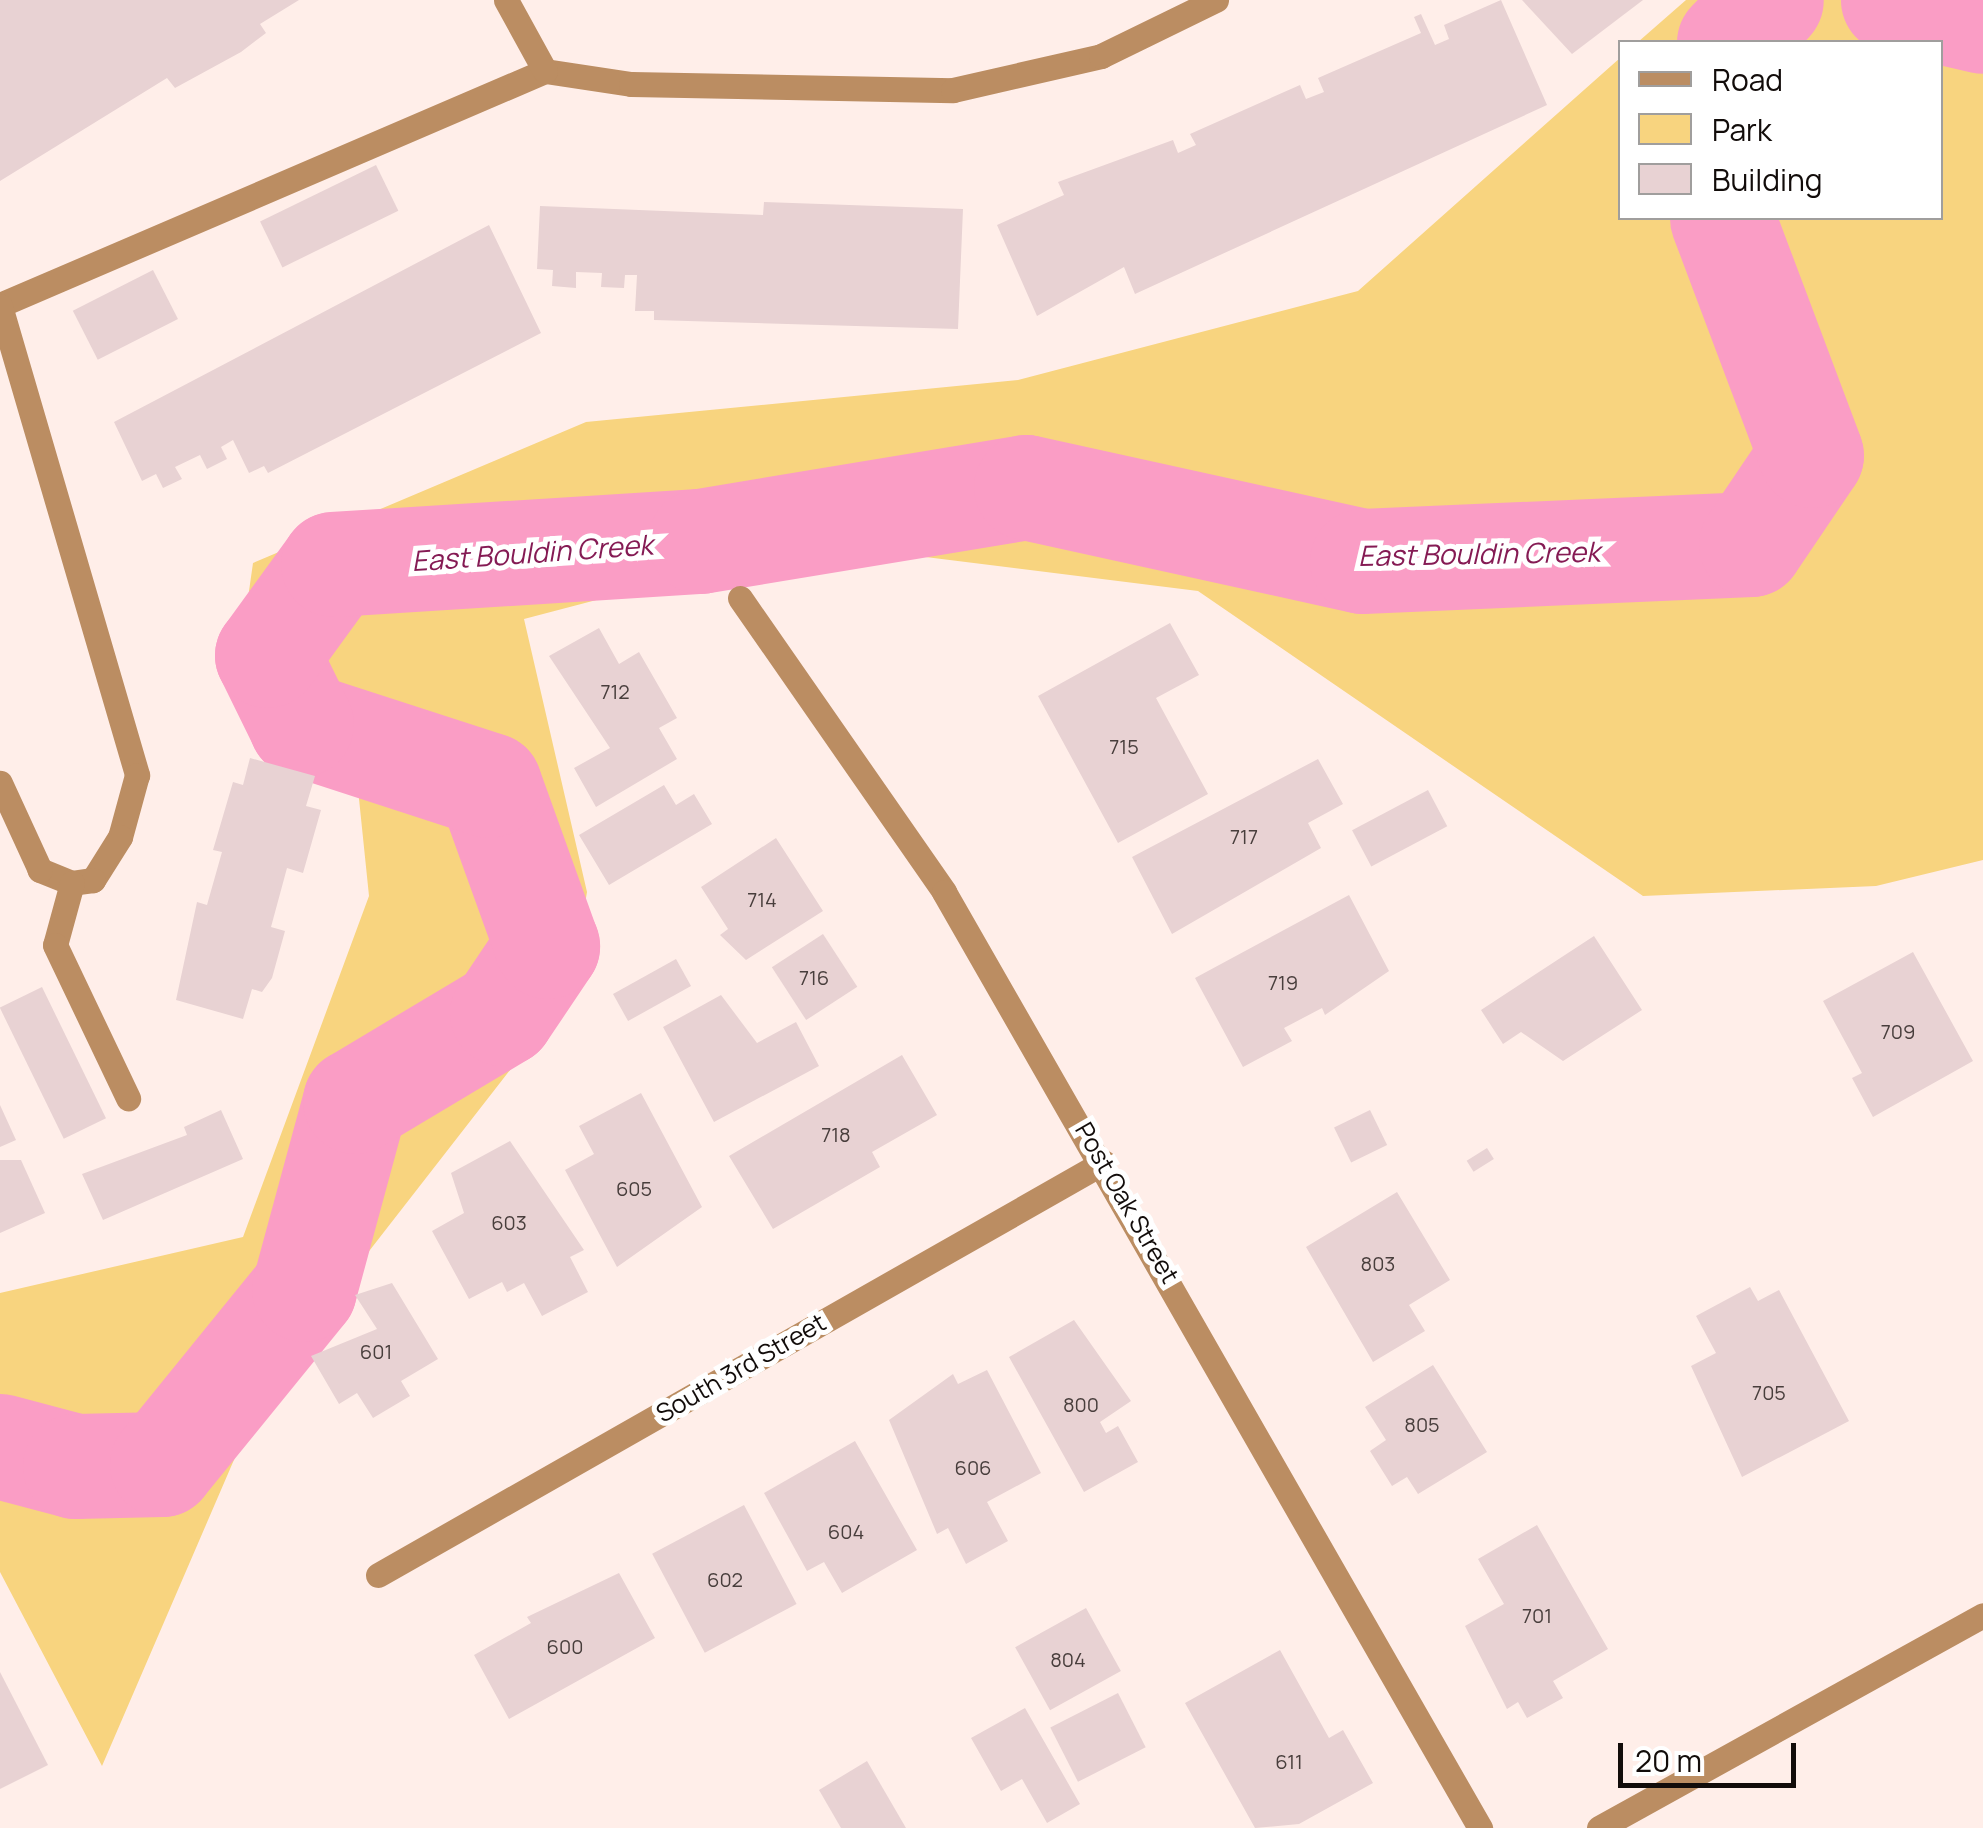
<!DOCTYPE html>
<style>
body{margin:0}
#map{position:relative;width:1983px;height:1828px;overflow:hidden;background:#ffeee9;font-family:Manrope,sans-serif}
div>[style]{position:absolute}
[style*='--x']{left:calc(var(--x)*1px);top:calc(var(--y)*1px);width:calc(var(--w)*1px);rotate:calc(var(--a)*1deg)}
.green>*{inset:0;background:#f8d47f}
.river>*{height:105px;margin:-52.5px;padding:0 52.5px;transform-origin:52.5px;border-radius:52.5px;background:#fa9dc5}
.building>*{inset:0;background:#e8d2d3;transform-origin:0 0}
.minor>*{height:25px;margin:-12.5px;padding:0 12.5px;transform-origin:12.5px;border-radius:12.5px;background:#bb8d62}
span{translate:-50% -50%;white-space:nowrap;text-align:center;line-height:1.15;-webkit-text-stroke:10px #fff;paint-order:stroke}
.number-label{font-size:20px;color:#483e3c}
.number-label span{-webkit-text-stroke-width:0}
.street-label{font-size:25px;color:#120c0a}
.water-label{font-size:28px;color:#851b54;font-style:italic}
.legend{position:absolute;left:1618px;top:40px;width:325px;height:180px;box-sizing:border-box;background:#fff;border:2px solid #a09e9d;margin:0;padding:12px 18px;list-style:none;font-size:30px;color:#120c0a}
.legend li{display:flex;align-items:center;gap:20px;height:50px}
.legend b{width:50px;border:2px solid #a09e9d}
.scale{position:absolute;left:1618px;top:1743px;width:178px;height:45px;box-sizing:border-box;border:5px solid #120c0a;border-top:0;padding-left:12px;font-size:30px;line-height:35px;white-space:nowrap;color:#120c0a;-webkit-text-stroke:8px #fff;paint-order:stroke}
</style>
<div id="map">
<div class="green">
<div style="clip-path:polygon(1686px 0,1983px 0,1983px 860px,1876px 886px,1643px 896px,1198px 591px,813px 543px,524px 619px,587px 892px,570px 993px,268px 1381px,102px 1766px,0 1572px,0 1293px,243px 1237px,369px 896px,355px 760px,254px 721px,242px 640px,253px 563px,586px 422px,1018px 380px,1358px 291px,1620px 58px,1620px 218px,1940px 218px,1940px 42px,1638px 42px)"></div>
</div>
<div class="river">
<div style="--x:1893;--y:0;--w:92;--a:13.1"></div>
<div style="--x:1729;--y:42;--w:59;--a:-45"></div>
<div style="--x:0;--y:1446;--w:78;--a:14.9"></div>
<div style="--x:75;--y:1466;--w:87;--a:-1.3"></div>
<div style="--x:162;--y:1464;--w:225;--a:-50.9"></div>
<div style="--x:304;--y:1289;--w:195;--a:-74.8"></div>
<div style="--x:355;--y:1101;--w:171;--a:-30.9"></div>
<div style="--x:502;--y:1013;--w:81;--a:-56.1"></div>
<div style="--x:547;--y:946;--w:171;--a:-109.8"></div>
<div style="--x:489;--y:785;--w:198;--a:-162"></div>
<div style="--x:301;--y:724;--w:77;--a:-116.2"></div>
<div style="--x:267;--y:655;--w:112;--a:-54"></div>
<div style="--x:333;--y:564;--w:368;--a:-3.6"></div>
<div style="--x:700;--y:541;--w:330;--a:-9.4"></div>
<div style="--x:1026;--y:487;--w:344;--a:12.4"></div>
<div style="--x:1362;--y:561;--w:389;--a:-2.5"></div>
<div style="--x:1751;--y:544;--w:107;--a:-56"></div>
<div style="--x:1811;--y:455;--w:253;--a:-110.6"></div>
</div>
<div class="building">
<div style="clip-path:polygon(0 0,299px 0,260px 24px,266px 33px,241px 52px,175px 88px,167px 78px,0 181px)"></div>
<div style="clip-path:polygon(1501px 0,1547px 105px,1135px 294px,1124px 267px,1037px 316px,997px 225px,1064px 195px,1058px 182px,1173px 140px,1178px 153px,1196px 145px,1190px 134px,1300px 85px,1306px 99px,1324px 92px,1318px 78px,1421px 33px,1414px 17px,1421px 14px,1435px 45px,1449px 39px,1444px 25px)"></div>
<div style="clip-path:polygon(1522px 0,1643px 0,1572px 54px)"></div>
<div style="left:376px;top:165px;width:51px;height:129px;rotate:64deg"></div>
<div style="clip-path:polygon(764px 202px,963px 209px,958px 329px,654px 320px,654px 311px,635px 311px,637px 275px,625px 275px,624px 288px,601px 287px,602px 273px,576px 272px,576px 288px,552px 286px,553px 270px,537px 269px,540px 206px,763px 215px)"></div>
<div style="clip-path:polygon(489px 225px,541px 333px,268px 473px,264px 466px,249px 473px,233px 440px,221px 447px,227px 459px,207px 469px,200px 455px,175px 467px,182px 479px,163px 488px,156px 474px,142px 481px,114px 422px)"></div>
<div style="left:153px;top:270px;width:55px;height:90px;rotate:63deg"></div>
<div style="clip-path:polygon(1170px 623px,1199px 675px,1156px 698px,1208px 794px,1118px 843px,1038px 696px)"></div>
<div style="clip-path:polygon(599px 628px,619px 664px,639px 652px,677px 718px,659px 728px,677px 759px,596px 807px,574px 768px,610px 748px,549px 656px)"></div>
<div style="clip-path:polygon(250px 758px,315px 776px,306px 806px,321px 810px,303px 873px,287px 868px,271px 927px,285px 931px,272px 978px,262px 992px,252px 989px,243px 1019px,176px 1000px,197px 902px,207px 905px,222px 852px,213px 850px,233px 782px,243px 785px)"></div>
<div style="clip-path:polygon(1318px 759px,1343px 804px,1308px 823px,1321px 848px,1172px 934px,1132px 857px)"></div>
<div style="clip-path:polygon(664px 785px,676px 805px,694px 794px,712px 824px,609px 885px,579px 835px)"></div>
<div style="left:1428px;top:790px;width:41px;height:86px;rotate:62deg"></div>
<div style="clip-path:polygon(776px 838px,823px 911px,746px 960px,720px 935px,728px 929px,701px 887px)"></div>
<div style="clip-path:polygon(1349px 895px,1389px 971px,1325px 1015px,1322px 1008px,1284px 1028px,1292px 1041px,1243px 1067px,1195px 978px)"></div>
<div style="left:823px;top:934px;width:63px;height:61px;rotate:57deg"></div>
<div style="clip-path:polygon(1594px 936px,1642px 1010px,1563px 1061px,1521px 1032px,1503px 1044px,1481px 1010px)"></div>
<div style="clip-path:polygon(1913px 952px,1973px 1061px,1873px 1117px,1852px 1078px,1862px 1073px,1823px 1001px)"></div>
<div style="left:676px;top:959px;width:31px;height:72px;rotate:61deg"></div>
<div style="left:42px;top:987px;width:146px;height:47px;rotate:64deg"></div>
<div style="clip-path:polygon(721px 995px,757px 1043px,796px 1022px,819px 1066px,714px 1122px,663px 1027px)"></div>
<div style="clip-path:polygon(902px 1055px,937px 1115px,872px 1152px,880px 1167px,773px 1229px,729px 1156px)"></div>
<div style="clip-path:polygon(641px 1093px,702px 1207px,617px 1267px,565px 1170px,594px 1154px,579px 1126px)"></div>
<div style="clip-path:polygon(0 1105px,16px 1140px,0 1147px)"></div>
<div style="clip-path:polygon(221px 1110px,243px 1159px,103px 1220px,82px 1174px,187px 1135px,184px 1127px)"></div>
<div style="left:1370px;top:1110px;width:39px;height:40px;rotate:64deg"></div>
<div style="clip-path:polygon(510px 1141px,584px 1250px,570px 1257px,588px 1292px,542px 1316px,524px 1283px,507px 1292px,502px 1282px,469px 1299px,432px 1231px,464px 1213px,451px 1173px)"></div>
<div style="left:1487px;top:1148px;width:13px;height:24px;rotate:58deg"></div>
<div style="clip-path:polygon(0 1160px,21px 1160px,45px 1213px,0 1233px)"></div>
<div style="clip-path:polygon(1397px 1192px,1450px 1280px,1409px 1305px,1425px 1331px,1373px 1362px,1306px 1247px)"></div>
<div style="clip-path:polygon(392px 1283px,438px 1359px,401px 1381px,410px 1396px,373px 1418px,357px 1393px,339px 1404px,311px 1356px,377px 1329px,355px 1295px)"></div>
<div style="clip-path:polygon(1750px 1287px,1758px 1301px,1779px 1290px,1849px 1421px,1742px 1477px,1691px 1366px,1716px 1353px,1696px 1316px)"></div>
<div style="clip-path:polygon(1074px 1320px,1131px 1401px,1100px 1422px,1106px 1433px,1118px 1426px,1138px 1462px,1084px 1492px,1009px 1357px)"></div>
<div style="clip-path:polygon(1433px 1365px,1487px 1452px,1418px 1494px,1407px 1477px,1392px 1486px,1370px 1451px,1386px 1440px,1365px 1407px)"></div>
<div style="clip-path:polygon(987px 1370px,1041px 1473px,987px 1502px,1008px 1541px,966px 1564px,948px 1528px,937px 1534px,889px 1420px,953px 1374px,958px 1384px)"></div>
<div style="clip-path:polygon(855px 1441px,917px 1550px,842px 1593px,824px 1562px,807px 1571px,764px 1493px)"></div>
<div style="left:744px;top:1505px;width:112px;height:104px;rotate:62deg"></div>
<div style="clip-path:polygon(1537px 1525px,1608px 1649px,1553px 1681px,1563px 1698px,1527px 1718px,1518px 1702px,1507px 1709px,1465px 1626px,1504px 1604px,1478px 1559px)"></div>
<div style="clip-path:polygon(619px 1573px,655px 1638px,509px 1719px,474px 1655px,531px 1623px,527px 1617px)"></div>
<div style="left:1086px;top:1608px;width:72px;height:81px;rotate:61deg"></div>
<div style="clip-path:polygon(1280px 1650px,1329px 1738px,1343px 1730px,1373px 1783px,1299px 1824px,1255px 1828px,1185px 1703px)"></div>
<div style="clip-path:polygon(0 1672px,48px 1765px,0 1789px)"></div>
<div style="left:1118px;top:1693px;width:61px;height:76px;rotate:63deg"></div>
<div style="clip-path:polygon(1025px 1708px,1080px 1804px,1047px 1823px,1022px 1779px,1001px 1791px,971px 1738px)"></div>
<div style="clip-path:polygon(867px 1761px,906px 1828px,841px 1828px,819px 1790px)"></div>
</div>
<div class="minor">
<div style="--x:545;--y:71;--w:87;--a:8.6"></div>
<div style="--x:631;--y:84;--w:322;--a:1.1"></div>
<div style="--x:953;--y:90;--w:152;--a:-12.9"></div>
<div style="--x:1101;--y:56;--w:128;--a:-26"></div>
<div style="--x:0;--y:305;--w:593;--a:-23.24"></div>
<div style="--x:545;--y:71;--w:81;--a:-118.8"></div>
<div style="--x:0;--y:306;--w:489;--a:73.7"></div>
<div style="--x:137;--y:775;--w:64;--a:105.3"></div>
<div style="--x:120;--y:837;--w:51;--a:122.1"></div>
<div style="--x:93;--y:880;--w:21;--a:172"></div>
<div style="--x:72;--y:883;--w:35;--a:-158"></div>
<div style="--x:40;--y:870;--w:96;--a:-114.7"></div>
<div style="--x:740;--y:598;--w:358;--a:55.2"></div>
<div style="--x:944;--y:892;--w:1079;--a:60.2"></div>
<div style="--x:72;--y:883;--w:64;--a:105.3"></div>
<div style="--x:55;--y:945;--w:170;--a:64.5"></div>
<div style="--x:378;--y:1575;--w:835;--a:-29.63"></div>
<div style="--x:1599;--y:1828;--w:439;--a:-29"></div>
</div>
<div class="number-label">
<span style="left:615px;top:691px">712</span>
<span style="left:1124px;top:746px">715</span>
<span style="left:1244px;top:836px">717</span>
<span style="left:762px;top:899px">714</span>
<span style="left:814px;top:977px">716</span>
<span style="left:1283px;top:982px">719</span>
<span style="left:1898px;top:1031px">709</span>
<span style="left:836px;top:1134px">718</span>
<span style="left:634px;top:1188px">605</span>
<span style="left:509px;top:1222px">603</span>
<span style="left:1378px;top:1263px">803</span>
<span style="left:376px;top:1351px">601</span>
<span style="left:1769px;top:1392px">705</span>
<span style="left:1081px;top:1404px">800</span>
<span style="left:1422px;top:1424px">805</span>
<span style="left:973px;top:1467px">606</span>
<span style="left:846px;top:1531px">604</span>
<span style="left:725px;top:1579px">602</span>
<span style="left:1537px;top:1615px">701</span>
<span style="left:565px;top:1646px">600</span>
<span style="left:1068px;top:1659px">804</span>
<span style="left:1289px;top:1761px">611</span>
</div>
<div class="street-label">
<span style="left:1127px;top:1203px;rotate:60deg">Post Oak Street</span>
<span style="left:741px;top:1368px;rotate:-30deg">South 3rd Street</span>
</div>
<div class="water-label">
<span style="left:532px;top:552px;rotate:-4deg">East Bouldin Creek</span>
<span style="left:1479px;top:553px;rotate:-1deg">East Bouldin Creek</span>
</div>
<ul class="legend">
<li><b style="height:12px;background:#bb8d62"></b>Road</li>
<li><b style="height:28px;background:#f8d47f"></b>Park</li>
<li><b style="height:28px;background:#e8d2d3"></b>Building</li>
</ul>
<div class="scale">20 m</div>
</div>
